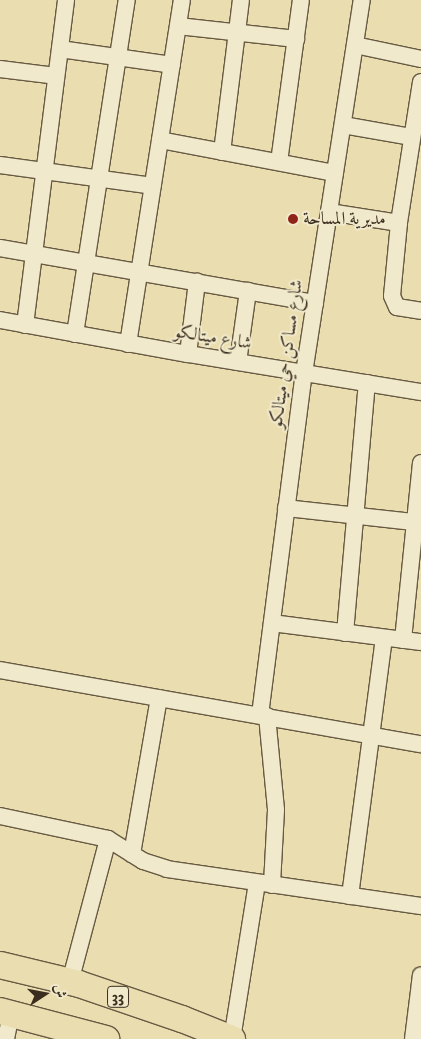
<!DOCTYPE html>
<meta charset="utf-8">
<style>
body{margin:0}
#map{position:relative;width:421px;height:1039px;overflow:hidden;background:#eaddaf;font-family:"IM FELL DW Pica",Amiri,serif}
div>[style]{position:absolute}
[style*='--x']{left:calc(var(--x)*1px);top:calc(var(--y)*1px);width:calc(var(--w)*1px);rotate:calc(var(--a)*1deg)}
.roads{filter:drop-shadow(1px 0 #675a43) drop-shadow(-1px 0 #675a43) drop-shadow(0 1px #675a43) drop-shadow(0 -1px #675a43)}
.minor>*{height:16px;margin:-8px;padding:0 8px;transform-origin:8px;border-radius:8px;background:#f1e9cb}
.trunk>*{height:26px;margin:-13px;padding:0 13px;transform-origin:13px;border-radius:13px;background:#eaddaf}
.dots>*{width:14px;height:14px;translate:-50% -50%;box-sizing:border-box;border:2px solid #f1e9cb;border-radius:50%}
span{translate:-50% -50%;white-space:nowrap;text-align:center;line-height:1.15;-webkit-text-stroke:4px #f1e9cb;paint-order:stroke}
.shield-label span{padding:1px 4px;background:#f1e9cb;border:1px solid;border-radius:4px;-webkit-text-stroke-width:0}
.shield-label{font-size:16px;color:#3b2e1f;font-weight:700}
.poi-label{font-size:18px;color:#3b2e1f}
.left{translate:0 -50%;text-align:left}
.street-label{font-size:18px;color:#3b2e1f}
.north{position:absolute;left:20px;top:969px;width:50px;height:50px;-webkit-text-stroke:4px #f1e9cb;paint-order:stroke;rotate:79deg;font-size:14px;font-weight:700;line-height:20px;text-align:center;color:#3b2e1f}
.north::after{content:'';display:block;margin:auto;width:18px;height:22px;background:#3b2e1f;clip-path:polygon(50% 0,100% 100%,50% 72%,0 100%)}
</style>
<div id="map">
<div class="roads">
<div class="minor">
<div style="--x:178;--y:26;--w:119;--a:6.3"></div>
<div style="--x:355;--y:45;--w:67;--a:12"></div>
<div style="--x:60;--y:49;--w:113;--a:8.1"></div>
<div style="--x:0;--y:69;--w:56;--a:7.1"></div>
<div style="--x:421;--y:82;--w:143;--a:98.9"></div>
<div style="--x:399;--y:223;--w:73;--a:95.5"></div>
<div style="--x:392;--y:296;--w:12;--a:66"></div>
<div style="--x:397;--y:307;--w:24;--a:9"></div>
<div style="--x:343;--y:125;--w:70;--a:9.9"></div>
<div style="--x:160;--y:140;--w:178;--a:10.7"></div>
<div style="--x:222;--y:152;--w:153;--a:-82.9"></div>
<div style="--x:279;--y:162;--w:163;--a:-82.3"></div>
<div style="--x:0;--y:165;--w:154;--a:7.8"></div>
<div style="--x:329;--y:212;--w:71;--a:8.9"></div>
<div style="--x:0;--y:248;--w:320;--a:9.9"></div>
<div style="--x:0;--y:320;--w:191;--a:10.3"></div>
<div style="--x:188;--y:354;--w:236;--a:9.3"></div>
<div style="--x:25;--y:325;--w:328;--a:-82.8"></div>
<div style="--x:75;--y:334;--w:338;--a:-81.2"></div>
<div style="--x:128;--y:344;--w:348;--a:-81.1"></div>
<div style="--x:188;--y:354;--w:73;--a:-82.9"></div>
<div style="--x:238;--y:362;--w:72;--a:-82"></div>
<div style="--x:286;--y:508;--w:136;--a:6.3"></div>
<div style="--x:272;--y:623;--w:150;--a:7.3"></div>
<div style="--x:345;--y:633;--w:251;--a:-85"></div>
<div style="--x:403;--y:640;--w:178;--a:-84.2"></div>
<div style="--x:0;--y:670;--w:427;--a:10"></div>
<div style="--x:260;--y:715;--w:345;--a:-82.7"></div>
<div style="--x:304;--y:373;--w:377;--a:-81.2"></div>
<div style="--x:267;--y:716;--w:94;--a:84.5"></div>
<div style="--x:276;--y:810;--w:75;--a:93.1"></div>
<div style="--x:0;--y:816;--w:110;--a:12"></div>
<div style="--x:108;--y:839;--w:41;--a:32.2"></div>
<div style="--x:143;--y:861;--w:25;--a:18"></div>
<div style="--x:167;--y:869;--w:257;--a:8.3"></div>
<div style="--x:132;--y:854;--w:158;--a:-80.2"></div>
<div style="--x:350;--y:896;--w:260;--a:-82.5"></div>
<div style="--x:70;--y:982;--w:148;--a:-75.1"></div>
<div style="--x:6;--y:1039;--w:26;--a:-79"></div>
<div style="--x:232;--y:1039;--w:158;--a:-80.9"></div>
<div style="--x:413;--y:1039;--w:64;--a:-82.9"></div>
</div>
<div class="trunk">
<div style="--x:0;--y:965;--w:81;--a:13.5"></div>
<div style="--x:79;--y:984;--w:109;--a:18.8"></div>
<div style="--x:182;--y:1019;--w:54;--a:21.8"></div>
<div style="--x:0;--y:1011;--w:110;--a:14.8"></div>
</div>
</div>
<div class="dots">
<div style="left:293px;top:219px;background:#8f2418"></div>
</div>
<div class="shield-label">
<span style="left:118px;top:997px">33</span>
</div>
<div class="poi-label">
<span class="left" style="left:303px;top:219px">مديرية المساحة</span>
</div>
<div class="street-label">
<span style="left:213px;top:338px;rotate:9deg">شارع ميتالكو</span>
<span style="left:287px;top:354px;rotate:-82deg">شارع مساكن حي ميتالكو</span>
</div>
<div class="north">ش</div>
</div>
